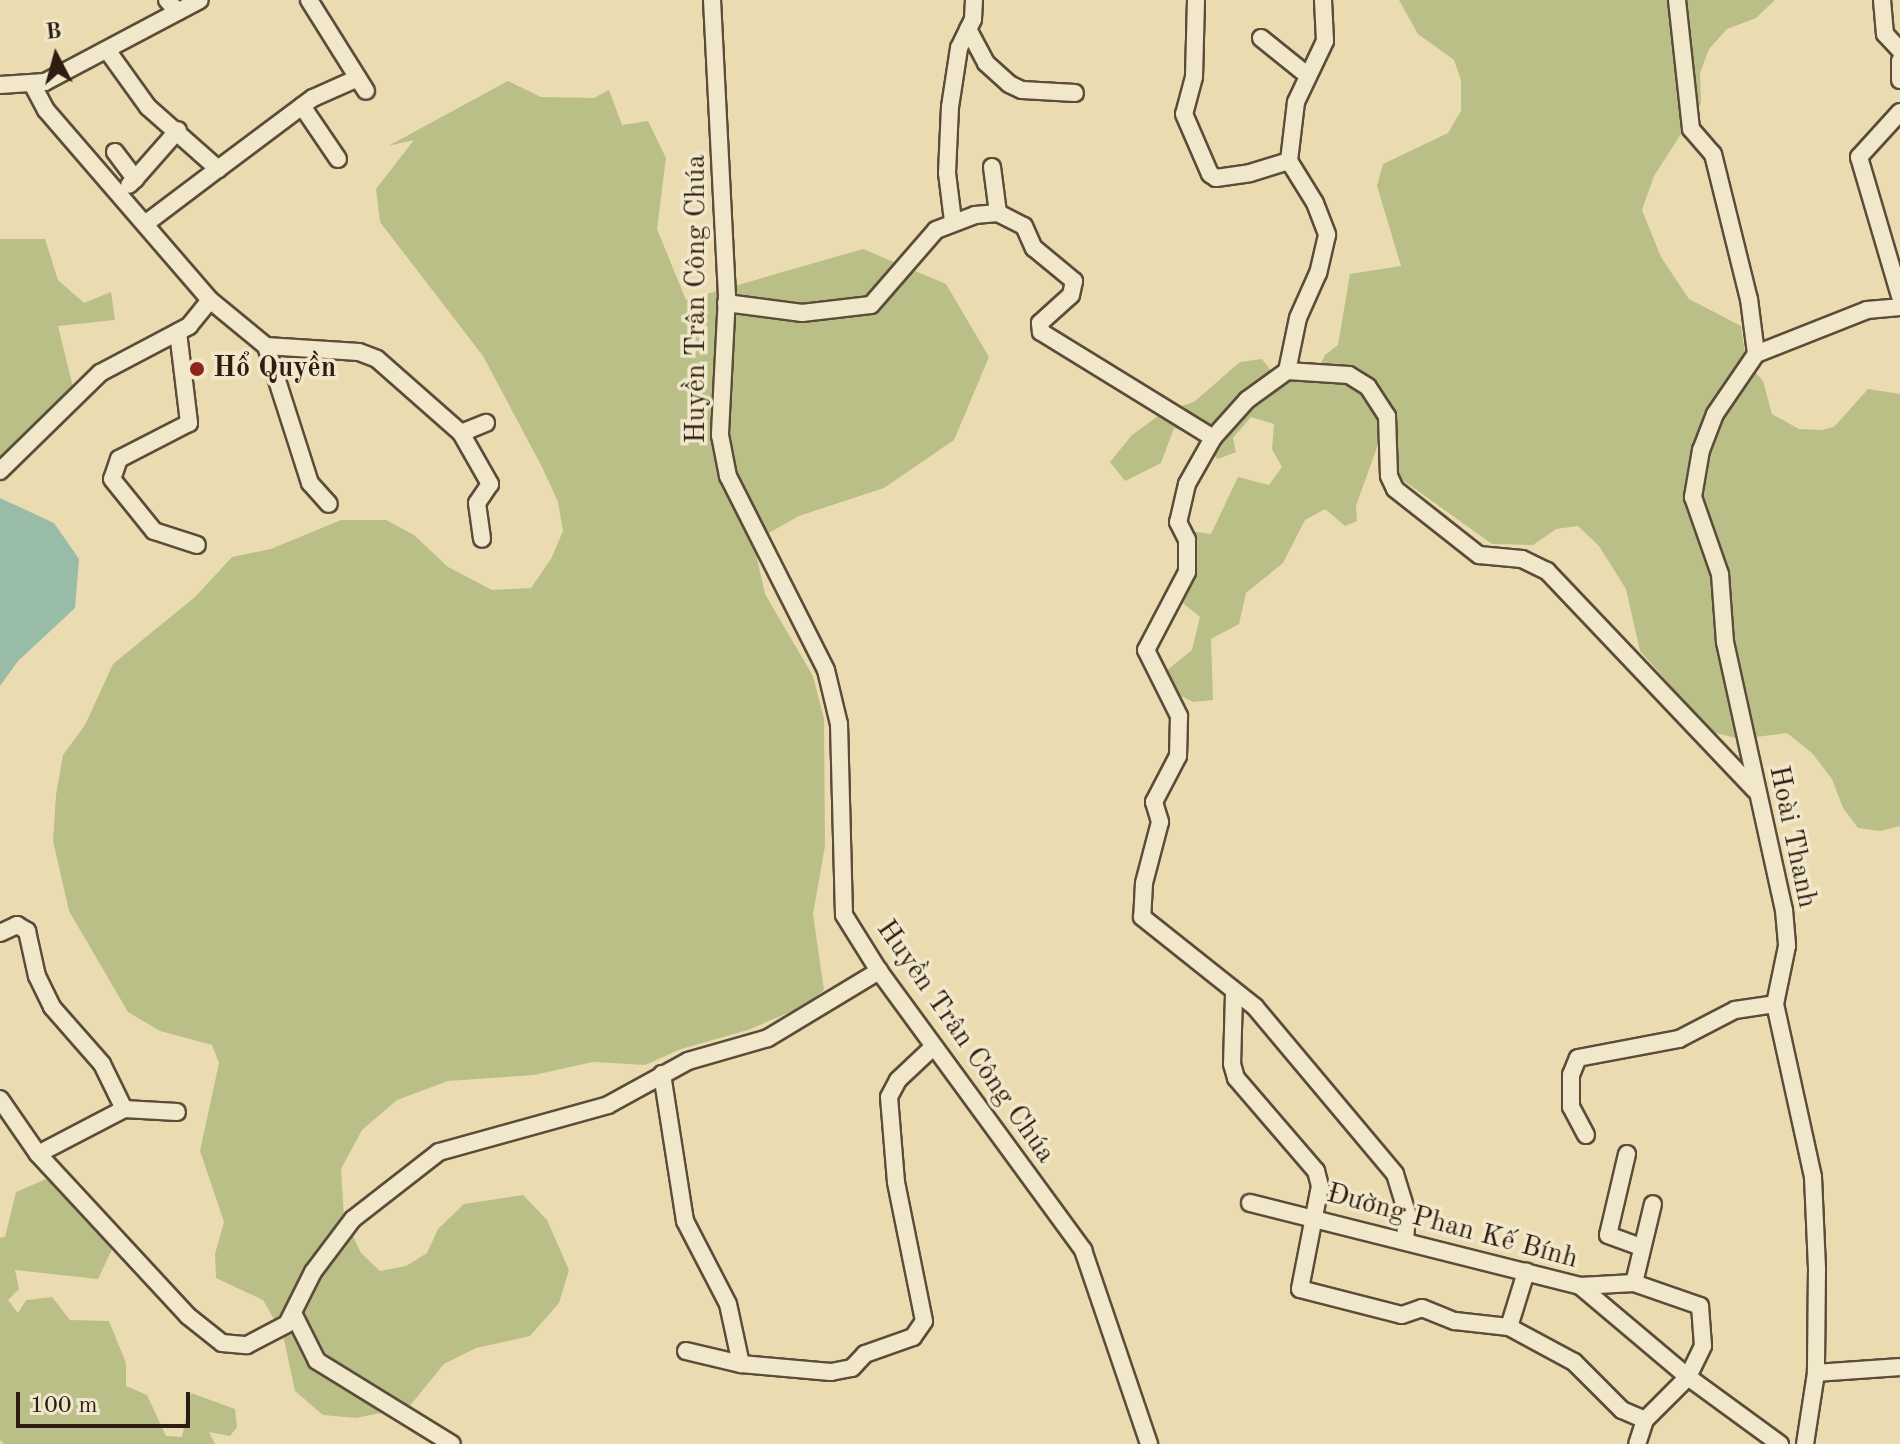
<!DOCTYPE html>
<meta charset="utf-8">
<style>
body{margin:0}
#map{position:relative;width:1900px;height:1444px;overflow:hidden;background:#eadcb0;font-family:"Old Standard TT",serif}
div>[style]{position:absolute}
[style*='--x']{left:calc(var(--x)*1px);top:calc(var(--y)*1px);width:calc(var(--w)*1px);rotate:calc(var(--a)*1deg)}
.green>*{inset:0;background:#babf88}
.water>*{inset:0;background:#98bca7}
.roads{filter:drop-shadow(2px 0 #5c4c39) drop-shadow(-2px 0 #5c4c39) drop-shadow(0 2px #5c4c39) drop-shadow(0 -2px #5c4c39)}
.minor>*{height:16px;margin:-8px;padding:0 8px;transform-origin:8px;border-radius:8px;background:#f1e8cc}
.dots>*{width:22px;height:22px;translate:-50% -50%;box-sizing:border-box;border:4px solid #f1e8cc;border-radius:50%}
span{translate:-50% -50%;white-space:nowrap;text-align:center;line-height:1.15;-webkit-text-stroke:7px #f1e8cc;paint-order:stroke}
.street-label{font-size:28px;color:#2d1c11}
.poi-label{font-size:28px;color:#2d1c11;font-weight:700}
.left{translate:0 -50%;text-align:left}
.north{position:absolute;left:16px;top:16px;width:80px;height:80px;-webkit-text-stroke:6px #f1e8cc;paint-order:stroke;rotate:354deg;font-size:22px;font-weight:700;line-height:32px;text-align:center;color:#2d1c11}
.north::after{content:'';display:block;margin:auto;width:28px;height:36px;background:#2d1c11;clip-path:polygon(50% 0,100% 100%,50% 72%,0 100%)}
.scale{position:absolute;left:16px;top:1392px;width:174px;height:36px;box-sizing:border-box;border:4px solid #2d1c11;border-top:0;padding-left:10px;font-size:24px;line-height:28px;white-space:nowrap;color:#2d1c11;-webkit-text-stroke:6px #f1e8cc;paint-order:stroke}
</style>
<div id="map">
<div class="green">
<div style="clip-path:polygon(1399px 0,1775px 0,1756px 18px,1727px 29px,1709px 49px,1700px 73px,1701px 103px,1654px 176px,1642px 210px,1661px 257px,1689px 299px,1741px 326px,1746px 361px,1763px 381px,1772px 414px,1799px 429px,1821px 430px,1834px 427px,1868px 389px,1900px 394px,1900px 826px,1881px 831px,1858px 828px,1843px 808px,1832px 779px,1812px 753px,1787px 733px,1740px 739px,1712px 732px,1640px 651px,1626px 589px,1599px 546px,1578px 526px,1556px 529px,1533px 545px,1492px 544px,1397px 476px,1395px 435px,1381px 436px,1356px 506px,1357px 521px,1345px 526px,1325px 509px,1305px 520px,1283px 563px,1246px 593px,1239px 624px,1211px 639px,1213px 700px,1193px 702px,1173px 692px,1166px 671px,1192px 650px,1200px 617px,1179px 600px,1180px 530px,1211px 534px,1238px 477px,1269px 485px,1282px 467px,1272px 449px,1274px 424px,1251px 417px,1233px 438px,1236px 452px,1218px 459px,1192px 435px,1174px 428px,1161px 463px,1125px 481px,1110px 462px,1132px 435px,1165px 411px,1194px 402px,1240px 362px,1262px 359px,1277px 379px,1312px 381px,1325px 355px,1338px 345px,1350px 274px,1401px 266px,1377px 186px,1383px 164px,1448px 133px,1461px 111px,1461px 80px,1454px 60px,1418px 34px)"></div>
<div style="clip-path:polygon(508px 81px,541px 97px,594px 98px,609px 90px,622px 125px,648px 121px,666px 158px,657px 229px,686px 300px,863px 249px,946px 284px,989px 357px,954px 440px,884px 488px,799px 516px,767px 534px,756px 554px,765px 594px,813px 676px,824px 719px,825px 846px,813px 914px,824px 990px,804px 1006px,748px 1030px,681px 1049px,645px 1065px,593px 1062px,534px 1075px,448px 1081px,397px 1100px,362px 1130px,341px 1169px,344px 1217px,361px 1253px,380px 1271px,406px 1266px,427px 1253px,438px 1229px,464px 1204px,523px 1195px,547px 1220px,569px 1270px,559px 1303px,530px 1336px,476px 1348px,444px 1364px,409px 1407px,356px 1418px,323px 1415px,295px 1391px,283px 1335px,263px 1300px,216px 1278px,215px 1254px,224px 1222px,200px 1151px,219px 1063px,212px 1045px,160px 1031px,128px 1012px,69px 911px,53px 841px,56px 795px,63px 755px,85px 725px,113px 664px,195px 597px,232px 557px,271px 549px,341px 520px,386px 520px,414px 535px,448px 567px,492px 590px,531px 588px,551px 559px,563px 531px,558px 502px,543px 469px,483px 356px,380px 222px,376px 189px,414px 140px,388px 146px)"></div>
<div style="clip-path:polygon(0 239px,45px 239px,58px 280px,84px 303px,111px 292px,115px 320px,58px 326px,75px 395px,18px 468px,0 474px)"></div>
<div style="clip-path:polygon(46px 1179px,117px 1239px,98px 1279px,15px 1270px,19px 1289px,8px 1300px,18px 1313px,26px 1300px,52px 1297px,70px 1320px,109px 1321px,126px 1363px,126px 1386px,147px 1395px,166px 1436px,182px 1437px,191px 1393px,235px 1409px,237px 1427px,230px 1436px,209px 1432px,215px 1444px,4px 1444px,0 1440px,0 1238px,5px 1237px,16px 1192px)"></div>
</div>
<div class="water">
<div style="clip-path:polygon(0 498px,54px 523px,79px 559px,75px 608px,18px 661px,0 686px)"></div>
</div>
<div class="roads">
<div class="minor">
<div style="--x:167;--y:0;--w:16;--a:47"></div>
<div style="--x:309;--y:0;--w:107;--a:57.9"></div>
<div style="--x:712;--y:0;--w:295;--a:87.1"></div>
<div style="--x:727;--y:295;--w:140;--a:92.9"></div>
<div style="--x:720;--y:435;--w:42;--a:79"></div>
<div style="--x:728;--y:476;--w:217;--a:63.2"></div>
<div style="--x:826;--y:670;--w:56;--a:76.5"></div>
<div style="--x:839;--y:724;--w:191;--a:88.5"></div>
<div style="--x:844;--y:915;--w:66;--a:58"></div>
<div style="--x:879;--y:971;--w:346;--a:53.8"></div>
<div style="--x:1083;--y:1250;--w:205;--a:71.2"></div>
<div style="--x:1196;--y:0;--w:77;--a:91.5"></div>
<div style="--x:1194;--y:77;--w:38;--a:105"></div>
<div style="--x:1184;--y:114;--w:65;--a:66.6"></div>
<div style="--x:1210;--y:174;--w:7;--a:34"></div>
<div style="--x:1216;--y:178;--w:34;--a:-8"></div>
<div style="--x:1250;--y:173;--w:41;--a:-17.1"></div>
<div style="--x:1323;--y:0;--w:41;--a:87.2"></div>
<div style="--x:1325;--y:41;--w:68;--a:115.4"></div>
<div style="--x:1296;--y:102;--w:59;--a:96.8"></div>
<div style="--x:1289;--y:161;--w:49;--a:58.2"></div>
<div style="--x:1315;--y:203;--w:34;--a:69"></div>
<div style="--x:1327;--y:235;--w:39;--a:103"></div>
<div style="--x:1318;--y:273;--w:49;--a:114"></div>
<div style="--x:1298;--y:318;--w:54;--a:101.7"></div>
<div style="--x:1287;--y:371;--w:49;--a:144.1"></div>
<div style="--x:1247;--y:400;--w:51;--a:131.8"></div>
<div style="--x:1213;--y:438;--w:53;--a:119.5"></div>
<div style="--x:1187;--y:484;--w:39;--a:103"></div>
<div style="--x:1178;--y:522;--w:20;--a:63"></div>
<div style="--x:1187;--y:540;--w:32;--a:90"></div>
<div style="--x:1187;--y:572;--w:88;--a:117.7"></div>
<div style="--x:1146;--y:650;--w:74;--a:63.4"></div>
<div style="--x:1179;--y:716;--w:40;--a:91.4"></div>
<div style="--x:1178;--y:756;--w:52;--a:117.6"></div>
<div style="--x:1154;--y:802;--w:21;--a:73"></div>
<div style="--x:1160;--y:822;--w:63;--a:104.7"></div>
<div style="--x:1144;--y:883;--w:34;--a:93"></div>
<div style="--x:1142;--y:917;--w:144;--a:38.5"></div>
<div style="--x:1255;--y:1007;--w:218;--a:50"></div>
<div style="--x:1395;--y:1174;--w:41;--a:72.9"></div>
<div style="--x:1407;--y:1213;--w:27;--a:94"></div>
<div style="--x:1677;--y:0;--w:130;--a:83.8"></div>
<div style="--x:1691;--y:129;--w:33;--a:49"></div>
<div style="--x:1713;--y:154;--w:149;--a:76.1"></div>
<div style="--x:1749;--y:299;--w:55;--a:82.7"></div>
<div style="--x:1882;--y:0;--w:34;--a:85"></div>
<div style="--x:1885;--y:34;--w:22;--a:47"></div>
<div style="--x:968;--y:29;--w:38;--a:62"></div>
<div style="--x:986;--y:63;--w:31;--a:42"></div>
<div style="--x:1009;--y:84;--w:14;--a:25"></div>
<div style="--x:1022;--y:90;--w:53;--a:3.2"></div>
<div style="--x:1261;--y:38;--w:59;--a:38.8"></div>
<div style="--x:107;--y:50;--w:70;--a:54.3"></div>
<div style="--x:148;--y:107;--w:94;--a:41.5"></div>
<div style="--x:218;--y:169;--w:119;--a:-36.8"></div>
<div style="--x:313;--y:98;--w:49;--a:-24"></div>
<div style="--x:1900;--y:61;--w:19;--a:90"></div>
<div style="--x:0;--y:85;--w:45;--a:-3.8"></div>
<div style="--x:45;--y:82;--w:175;--a:-27.9"></div>
<div style="--x:302;--y:106;--w:64;--a:55.8"></div>
<div style="--x:1900;--y:112;--w:61;--a:132.3"></div>
<div style="--x:1859;--y:157;--w:145;--a:73.6"></div>
<div style="--x:115;--y:152;--w:34;--a:53"></div>
<div style="--x:135;--y:179;--w:8;--a:135"></div>
<div style="--x:992;--y:167;--w:46;--a:82.6"></div>
<div style="--x:135;--y:179;--w:65;--a:-48.7"></div>
<div style="--x:953;--y:221;--w:48;--a:-97.1"></div>
<div style="--x:947;--y:173;--w:66;--a:-87.4"></div>
<div style="--x:950;--y:107;--w:60;--a:-81.3"></div>
<div style="--x:959;--y:48;--w:32;--a:-64"></div>
<div style="--x:973;--y:19;--w:19;--a:-87"></div>
<div style="--x:145;--y:224;--w:91;--a:-37"></div>
<div style="--x:210;--y:300;--w:72;--a:39.4"></div>
<div style="--x:266;--y:346;--w:93;--a:3.7"></div>
<div style="--x:359;--y:352;--w:19;--a:21"></div>
<div style="--x:377;--y:359;--w:112;--a:41.4"></div>
<div style="--x:461;--y:433;--w:27;--a:-22"></div>
<div style="--x:726;--y:303;--w:77;--a:7.5"></div>
<div style="--x:802;--y:313;--w:69;--a:-6.6"></div>
<div style="--x:871;--y:305;--w:99;--a:-49.1"></div>
<div style="--x:936;--y:230;--w:42;--a:-21"></div>
<div style="--x:975;--y:215;--w:23;--a:-5"></div>
<div style="--x:998;--y:213;--w:29;--a:27"></div>
<div style="--x:1024;--y:226;--w:24;--a:66"></div>
<div style="--x:1034;--y:248;--w:52;--a:39.5"></div>
<div style="--x:1074;--y:281;--w:14;--a:102"></div>
<div style="--x:1071;--y:295;--w:42;--a:137.9"></div>
<div style="--x:1040;--y:323;--w:9;--a:84"></div>
<div style="--x:1041;--y:332;--w:202;--a:31.6"></div>
<div style="--x:178;--y:332;--w:92;--a:83.1"></div>
<div style="--x:189;--y:423;--w:79;--a:152.8"></div>
<div style="--x:119;--y:459;--w:21;--a:109"></div>
<div style="--x:112;--y:479;--w:67;--a:51.1"></div>
<div style="--x:154;--y:531;--w:45;--a:18"></div>
<div style="--x:266;--y:346;--w:144;--a:72.2"></div>
<div style="--x:310;--y:483;--w:28;--a:48"></div>
<div style="--x:1756;--y:354;--w:73;--a:124.3"></div>
<div style="--x:1715;--y:414;--w:39;--a:111"></div>
<div style="--x:1701;--y:450;--w:48;--a:99.7"></div>
<div style="--x:1693;--y:497;--w:82;--a:70.7"></div>
<div style="--x:1720;--y:574;--w:68;--a:85.8"></div>
<div style="--x:1725;--y:642;--w:274;--a:77.6"></div>
<div style="--x:1784;--y:910;--w:36;--a:85"></div>
<div style="--x:1787;--y:946;--w:59;--a:101.7"></div>
<div style="--x:1775;--y:1004;--w:177;--a:77.6"></div>
<div style="--x:1813;--y:1177;--w:92;--a:87.5"></div>
<div style="--x:1817;--y:1269;--w:104;--a:90.6"></div>
<div style="--x:1816;--y:1373;--w:72;--a:98.8"></div>
<div style="--x:1756;--y:354;--w:119;--a:-21.6"></div>
<div style="--x:1867;--y:310;--w:33;--a:-5"></div>
<div style="--x:1287;--y:371;--w:62;--a:3.7"></div>
<div style="--x:1349;--y:375;--w:22;--a:32"></div>
<div style="--x:1368;--y:387;--w:35;--a:57"></div>
<div style="--x:1387;--y:416;--w:60;--a:88.1"></div>
<div style="--x:1389;--y:476;--w:14;--a:65"></div>
<div style="--x:1395;--y:489;--w:107;--a:38.2"></div>
<div style="--x:1479;--y:555;--w:43;--a:5.3"></div>
<div style="--x:1522;--y:559;--w:28;--a:26"></div>
<div style="--x:1547;--y:571;--w:302;--a:46.5"></div>
<div style="--x:461;--y:433;--w:59;--a:60.4"></div>
<div style="--x:490;--y:484;--w:23;--a:124"></div>
<div style="--x:477;--y:503;--w:36;--a:82"></div>
<div style="--x:0;--y:471;--w:140;--a:-44.4"></div>
<div style="--x:100;--y:373;--w:101;--a:-27.8"></div>
<div style="--x:189;--y:326;--w:33;--a:-51"></div>
<div style="--x:210;--y:300;--w:251;--a:-130.8"></div>
<div style="--x:46;--y:110;--w:27;--a:-118"></div>
<div style="--x:0;--y:933;--w:19;--a:-25"></div>
<div style="--x:17;--y:925;--w:12;--a:31"></div>
<div style="--x:27;--y:931;--w:46;--a:77.5"></div>
<div style="--x:37;--y:976;--w:34;--a:64"></div>
<div style="--x:52;--y:1007;--w:76;--a:48.7"></div>
<div style="--x:102;--y:1064;--w:50;--a:63.9"></div>
<div style="--x:1234;--y:994;--w:70;--a:91.6"></div>
<div style="--x:1232;--y:1064;--w:15;--a:74"></div>
<div style="--x:1236;--y:1078;--w:123;--a:49.3"></div>
<div style="--x:1316;--y:1171;--w:16;--a:75"></div>
<div style="--x:1320;--y:1186;--w:105;--a:101"></div>
<div style="--x:1300;--y:1289;--w:105;--a:14.3"></div>
<div style="--x:1402;--y:1315;--w:21;--a:-19"></div>
<div style="--x:1422;--y:1308;--w:35;--a:22"></div>
<div style="--x:1455;--y:1321;--w:54;--a:6.3"></div>
<div style="--x:1509;--y:1327;--w:74;--a:28.3"></div>
<div style="--x:1574;--y:1362;--w:68;--a:45"></div>
<div style="--x:1622;--y:1410;--w:25;--a:23"></div>
<div style="--x:662;--y:1074;--w:149;--a:81.1"></div>
<div style="--x:685;--y:1221;--w:93;--a:62.6"></div>
<div style="--x:728;--y:1304;--w:61;--a:77.8"></div>
<div style="--x:741;--y:1364;--w:90;--a:5.1"></div>
<div style="--x:831;--y:1372;--w:21;--a:-11"></div>
<div style="--x:852;--y:1368;--w:19;--a:-47"></div>
<div style="--x:865;--y:1354;--w:51;--a:-19.5"></div>
<div style="--x:913;--y:1337;--w:19;--a:-55"></div>
<div style="--x:924;--y:1321;--w:142;--a:-101.4"></div>
<div style="--x:896;--y:1182;--w:85;--a:-94.7"></div>
<div style="--x:889;--y:1097;--w:19;--a:-62"></div>
<div style="--x:898;--y:1080;--w:48;--a:-43.3"></div>
<div style="--x:0;--y:1099;--w:67;--a:55.4"></div>
<div style="--x:38;--y:1154;--w:221;--a:47.2"></div>
<div style="--x:188;--y:1316;--w:43;--a:38.5"></div>
<div style="--x:222;--y:1343;--w:25;--a:5"></div>
<div style="--x:247;--y:1345;--w:45;--a:-27.7"></div>
<div style="--x:287;--y:1324;--w:58;--a:-63.4"></div>
<div style="--x:313;--y:1272;--w:66;--a:-53"></div>
<div style="--x:353;--y:1219;--w:109;--a:-37.9"></div>
<div style="--x:439;--y:1152;--w:175;--a:-15.5"></div>
<div style="--x:608;--y:1105;--w:91;--a:-28.8"></div>
<div style="--x:688;--y:1061;--w:83;--a:-16"></div>
<div style="--x:768;--y:1038;--w:130;--a:-31.1"></div>
<div style="--x:1586;--y:1135;--w:32;--a:-118"></div>
<div style="--x:1571;--y:1107;--w:32;--a:-90"></div>
<div style="--x:1571;--y:1075;--w:18;--a:-68"></div>
<div style="--x:1578;--y:1058;--w:103;--a:-10.7"></div>
<div style="--x:1679;--y:1039;--w:63;--a:-27.4"></div>
<div style="--x:1735;--y:1010;--w:40;--a:-8.5"></div>
<div style="--x:38;--y:1154;--w:97;--a:-27.6"></div>
<div style="--x:124;--y:1109;--w:53;--a:3.2"></div>
<div style="--x:1627;--y:1154;--w:83;--a:103.2"></div>
<div style="--x:1608;--y:1235;--w:35;--a:20"></div>
<div style="--x:1250;--y:1203;--w:340;--a:14.1"></div>
<div style="--x:1580;--y:1286;--w:141;--a:40.1"></div>
<div style="--x:1688;--y:1377;--w:114;--a:36.1"></div>
<div style="--x:1634;--y:1283;--w:81;--a:-76.5"></div>
<div style="--x:1580;--y:1286;--w:54;--a:-3.2"></div>
<div style="--x:1634;--y:1283;--w:70;--a:19.2"></div>
<div style="--x:1700;--y:1306;--w:40;--a:85.7"></div>
<div style="--x:1703;--y:1346;--w:34;--a:116"></div>
<div style="--x:1688;--y:1377;--w:61;--a:135"></div>
<div style="--x:1645;--y:1420;--w:25;--a:108"></div>
<div style="--x:294;--y:1315;--w:51;--a:63.4"></div>
<div style="--x:317;--y:1361;--w:158;--a:31.6"></div>
<div style="--x:1509;--y:1327;--w:58;--a:-72.8"></div>
<div style="--x:686;--y:1351;--w:57;--a:13.3"></div>
<div style="--x:1816;--y:1373;--w:84;--a:-4.1"></div>
</div>
</div>
<div class="dots">
<div style="left:197px;top:369px;background:#8f2418"></div>
</div>
<div class="street-label">
<span style="left:697px;top:299px;rotate:-90deg">Huyền Trân Công Chúa</span>
<span style="left:1792px;top:837px;rotate:78deg">Hoài Thanh</span>
<span style="left:965px;top:1042px;rotate:55deg">Huyền Trân Công Chúa</span>
<span style="left:1452px;top:1227px;rotate:15deg">Đường Phan Kế Bính</span>
</div>
<div class="poi-label">
<span class="left" style="left:213px;top:369px">Hổ Quyền</span>
</div>
<div class="north">B</div>
<div class="scale">100 m</div>
</div>
